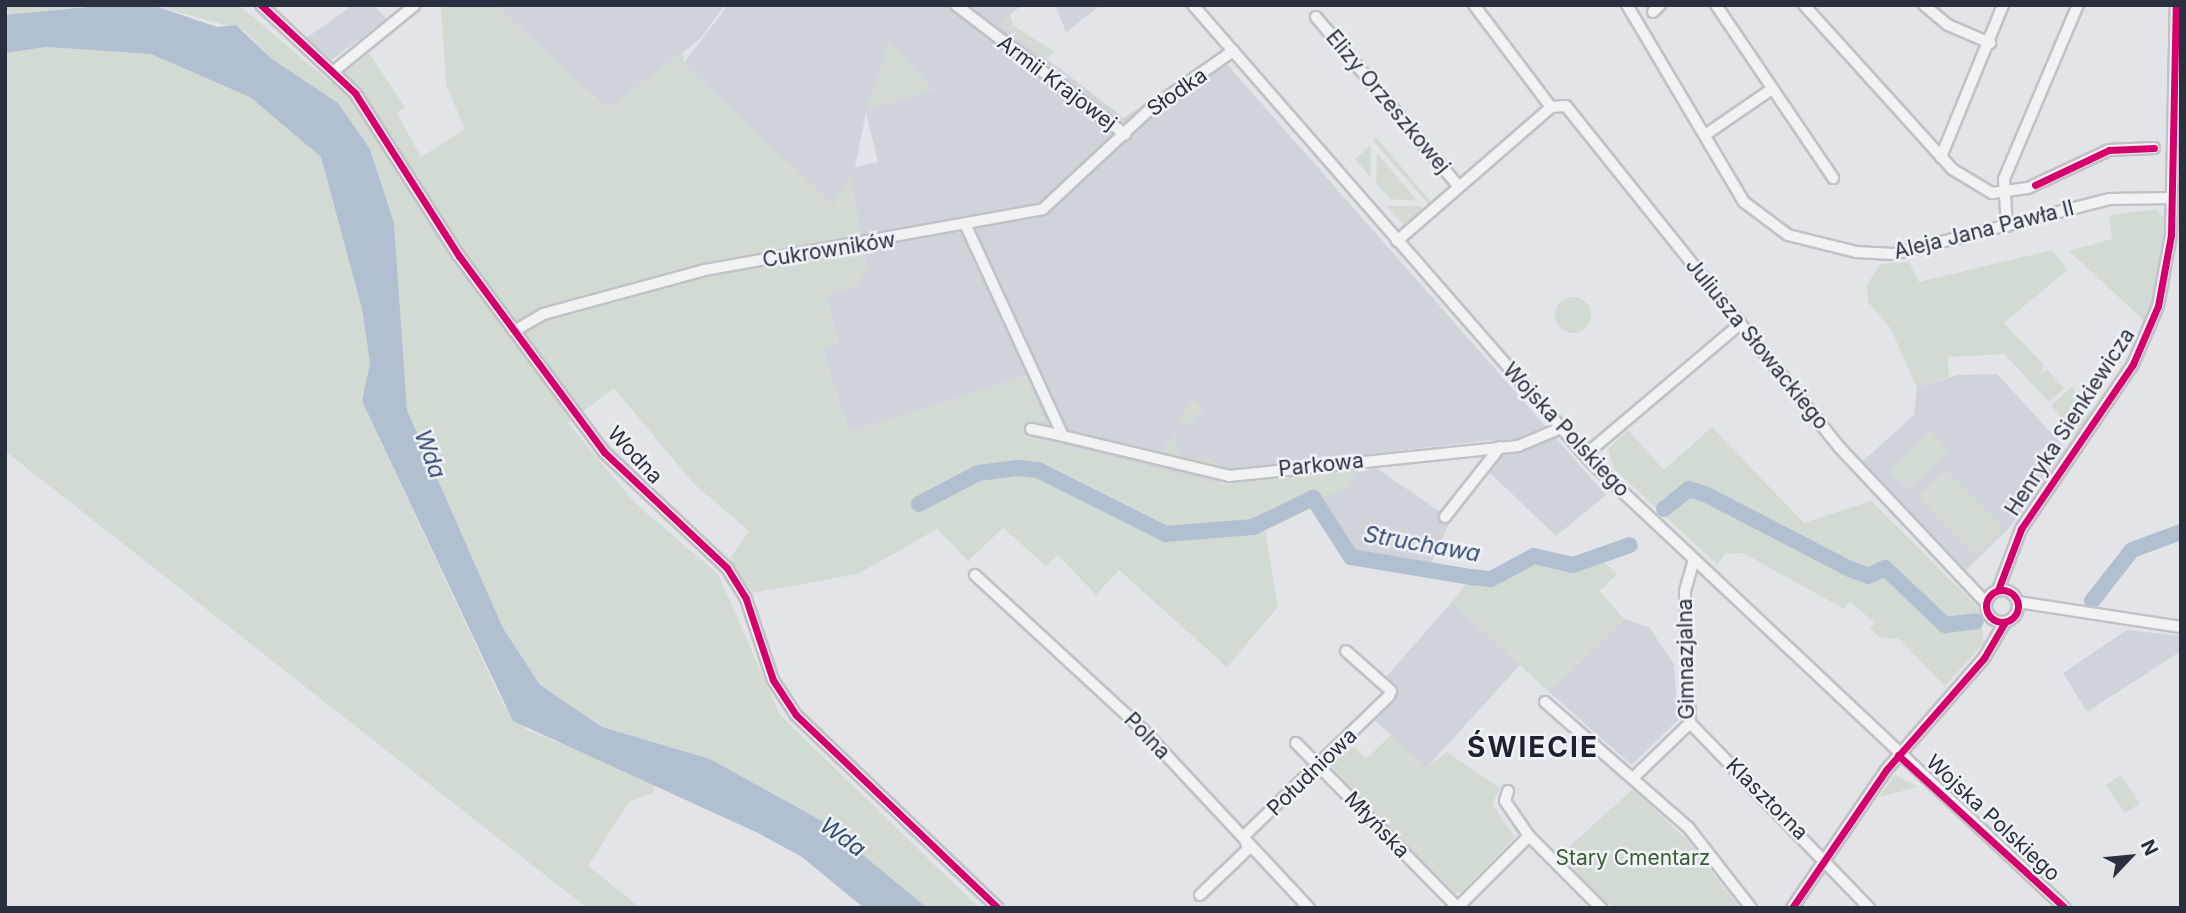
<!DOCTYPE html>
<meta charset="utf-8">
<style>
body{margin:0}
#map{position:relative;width:2186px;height:913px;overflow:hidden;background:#e3e4e7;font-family:Inter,sans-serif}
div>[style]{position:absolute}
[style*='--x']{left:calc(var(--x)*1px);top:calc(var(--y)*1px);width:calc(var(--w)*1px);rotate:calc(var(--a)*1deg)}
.built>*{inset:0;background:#d1d3da}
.green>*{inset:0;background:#d2dbd3;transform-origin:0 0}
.round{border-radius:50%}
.water>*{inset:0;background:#b2bfd1}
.river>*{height:16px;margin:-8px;padding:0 8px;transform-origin:8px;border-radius:8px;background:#b2bfd1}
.roads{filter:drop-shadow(2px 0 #c1c2c5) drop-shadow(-2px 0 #c1c2c5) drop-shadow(0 2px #c1c2c5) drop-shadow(0 -2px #c1c2c5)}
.minor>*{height:10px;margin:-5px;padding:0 5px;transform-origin:5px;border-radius:5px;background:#f1f2f4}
.minor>.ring{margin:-5px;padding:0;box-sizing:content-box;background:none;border:10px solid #f1f2f4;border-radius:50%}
.cycleway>*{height:7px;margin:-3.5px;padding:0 3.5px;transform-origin:3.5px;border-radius:3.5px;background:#d6006c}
.cycleway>.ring{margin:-3.5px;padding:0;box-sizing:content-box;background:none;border:7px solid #d6006c;border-radius:50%}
span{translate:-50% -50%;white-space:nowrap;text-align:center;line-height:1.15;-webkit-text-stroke:5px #f0f2f6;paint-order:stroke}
.street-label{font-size:21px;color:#293040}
.park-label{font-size:21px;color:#3c5b37}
.water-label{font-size:23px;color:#354d73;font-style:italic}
.district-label{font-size:28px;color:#1c2231;font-weight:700;letter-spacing:2px}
.frame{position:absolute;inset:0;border:7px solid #293040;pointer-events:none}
.north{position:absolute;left:2095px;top:822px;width:70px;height:70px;-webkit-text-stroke:5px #f0f2f6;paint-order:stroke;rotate:64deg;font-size:19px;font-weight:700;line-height:28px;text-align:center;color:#293040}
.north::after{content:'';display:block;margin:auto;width:24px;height:32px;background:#293040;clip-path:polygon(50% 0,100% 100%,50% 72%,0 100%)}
</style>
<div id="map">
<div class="built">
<div style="clip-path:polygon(353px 5px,374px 5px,386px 19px,332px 60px,306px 38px)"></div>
<div style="clip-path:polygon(495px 5px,725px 5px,700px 39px,608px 109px)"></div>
<div style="clip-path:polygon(evenodd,728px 5px,1022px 5px,1000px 23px,1124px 118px,1217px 53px,1606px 495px,1556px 536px,1490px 473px,1493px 440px,1370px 454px,1359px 470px,1212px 483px,1022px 435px,1023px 425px,1044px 420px,1027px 376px,849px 432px,822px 348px,838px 344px,826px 296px,856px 285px,867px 268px,850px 177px,834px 206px,683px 64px,728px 5px,866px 113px,878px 162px,855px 167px,866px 113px)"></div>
<div style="clip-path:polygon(1055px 5px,1101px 5px,1066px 32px)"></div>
<div style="clip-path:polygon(1997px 374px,2066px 449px,2010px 527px,1966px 570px,1862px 462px,1914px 415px,1917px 388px,1957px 375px)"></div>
<div style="clip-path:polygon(1376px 468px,1451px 519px,1431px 564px,1352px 554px,1316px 495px,1343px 476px)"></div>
<div style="clip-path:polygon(1452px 602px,1520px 665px,1426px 768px,1375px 720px,1397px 690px,1385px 678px)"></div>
<div style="clip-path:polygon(1624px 619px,1649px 627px,1674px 664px,1678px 720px,1632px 765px,1549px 692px)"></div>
<div style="clip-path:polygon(2127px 630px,2181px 636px,2181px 651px,2087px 712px,2063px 673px)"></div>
</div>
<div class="green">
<div style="clip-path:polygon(5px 5px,108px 5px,10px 16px)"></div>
<div style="clip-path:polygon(152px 5px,239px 5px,331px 83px,369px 53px,405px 107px,397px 113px,421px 157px,465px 129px,446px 85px,441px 5px,495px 5px,608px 109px,683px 51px,684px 64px,833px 205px,850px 176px,867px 268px,856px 285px,826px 296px,838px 344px,822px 349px,849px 432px,1028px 376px,1044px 421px,1023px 425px,1023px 436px,1221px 484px,1359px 470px,1349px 487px,1264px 523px,1278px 607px,1227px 667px,1119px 570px,1096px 595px,1058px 555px,1046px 566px,1003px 528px,968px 561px,937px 529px,858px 574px,753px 593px,730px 559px,749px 531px,693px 483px,614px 388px,568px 423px,636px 504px,718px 574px,780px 715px,979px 908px,927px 908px,822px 821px,710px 759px,602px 727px,540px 685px,503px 628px,407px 410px,394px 223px,370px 149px,338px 103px,272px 59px,244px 30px)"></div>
<div style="clip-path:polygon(1010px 15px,1013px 25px,1055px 52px,1045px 60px,999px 24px)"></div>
<div style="clip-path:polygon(889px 42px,934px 90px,867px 110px)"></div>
<div style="clip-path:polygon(46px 47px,151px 54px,184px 66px,250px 97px,321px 157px,362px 309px,370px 363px,362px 401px,504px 706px,527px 730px,656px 781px,653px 793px,629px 802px,588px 866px,641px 908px,587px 908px,5px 451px,5px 53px)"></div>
<div style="clip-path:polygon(1376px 137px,1432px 203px,1429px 205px,1373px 141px)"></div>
<div style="clip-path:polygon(1371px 145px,1371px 178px,1355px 159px)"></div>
<div style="clip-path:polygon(1377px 153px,1416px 199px,1415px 201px,1390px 199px,1376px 183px)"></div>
<div style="clip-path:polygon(1386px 206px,1420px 206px,1423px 211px,1405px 226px)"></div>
<div style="clip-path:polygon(2155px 209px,2171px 223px,2151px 327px,2069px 251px,2112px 239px,2109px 216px)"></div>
<div style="clip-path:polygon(2052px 250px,2067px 270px,2004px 323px,2044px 365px,2040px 374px,2047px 369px,2064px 389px,2049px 402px,2004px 354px,1948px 357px,1949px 377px,1917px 388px,1891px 329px,1868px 302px,1867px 285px,1880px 264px,1909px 262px,1919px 282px)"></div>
<div class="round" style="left:1555px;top:297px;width:36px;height:36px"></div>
<div style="clip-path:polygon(2072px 387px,2092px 411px,2075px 435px,2051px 405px)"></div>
<div style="clip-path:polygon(1193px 400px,1204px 408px,1191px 425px,1177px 424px)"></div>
<div style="clip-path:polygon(1712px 427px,1804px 523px,1871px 501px,1978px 607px,1984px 643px,1945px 686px,1899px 639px,1879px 637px,1870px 629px,1875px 623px,1850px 602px,1844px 609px,1743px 553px,1725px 554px,1717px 564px,1614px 469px,1608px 449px,1628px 430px,1664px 470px)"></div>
<div style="left:1930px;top:431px;width:28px;height:57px;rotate:45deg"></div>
<div style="clip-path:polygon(1175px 435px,1180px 457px,1211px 459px,1225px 471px,1160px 451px)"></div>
<div style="left:1945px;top:469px;width:83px;height:39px;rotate:45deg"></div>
<div style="clip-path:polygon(1539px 561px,1573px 569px,1604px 562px,1617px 574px,1600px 591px,1624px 619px,1549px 692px,1452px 602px,1467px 583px,1493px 582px)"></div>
<div style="clip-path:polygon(1391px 735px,1426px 768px,1447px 752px,1500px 788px,1492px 804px,1515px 837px,1461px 892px,1454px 894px,1420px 862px,1329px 764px,1354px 746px,1366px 759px)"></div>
<div style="clip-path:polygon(1895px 775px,1918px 787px,1879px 797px)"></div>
<div style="left:2121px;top:775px;width:34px;height:18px;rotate:56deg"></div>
<div style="clip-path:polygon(1633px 789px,1687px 840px,1740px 908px,1613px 908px,1559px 856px)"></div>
</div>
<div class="water">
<div style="clip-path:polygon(108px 5px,152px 5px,217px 27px,236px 25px,272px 59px,338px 103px,370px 149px,394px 223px,407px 410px,503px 628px,540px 685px,602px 727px,710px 759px,822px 821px,927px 908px,864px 908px,802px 857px,758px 833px,513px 721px,362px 401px,370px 363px,362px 309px,321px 157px,250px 97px,151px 54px,46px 47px,5px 53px,5px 15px)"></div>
</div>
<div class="river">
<div style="--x:919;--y:504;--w:67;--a:-27.7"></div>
<div style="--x:978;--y:473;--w:40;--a:-7.1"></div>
<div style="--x:1018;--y:468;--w:20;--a:6"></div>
<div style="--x:1038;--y:470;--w:143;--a:26.6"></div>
<div style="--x:1166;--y:534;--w:87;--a:-4.6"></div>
<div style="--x:1253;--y:527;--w:67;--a:-25.8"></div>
<div style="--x:1313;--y:498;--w:70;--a:57.2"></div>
<div style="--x:1351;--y:557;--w:122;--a:9.5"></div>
<div style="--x:1471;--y:577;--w:20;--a:6"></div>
<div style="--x:1491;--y:579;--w:49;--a:-28.1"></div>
<div style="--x:1534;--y:556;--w:40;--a:13"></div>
<div style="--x:1573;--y:565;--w:60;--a:-19.3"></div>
<div style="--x:1664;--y:509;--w:32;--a:-39"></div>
<div style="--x:1689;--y:489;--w:19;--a:18"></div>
<div style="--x:1707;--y:495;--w:161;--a:27.4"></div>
<div style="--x:1850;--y:569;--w:19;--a:21"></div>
<div style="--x:1868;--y:576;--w:19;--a:-25"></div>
<div style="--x:1885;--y:568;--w:83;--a:43.5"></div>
<div style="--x:1945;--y:625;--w:31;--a:-7"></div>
<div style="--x:2092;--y:601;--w:65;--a:-51.9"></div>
<div style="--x:2132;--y:550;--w:52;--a:-20.2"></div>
</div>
<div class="roads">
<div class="minor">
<div style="--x:261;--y:5;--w:129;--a:43.1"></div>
<div style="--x:355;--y:93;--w:193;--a:57.5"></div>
<div style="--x:459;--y:256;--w:244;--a:53.5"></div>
<div style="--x:604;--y:452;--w:169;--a:43.3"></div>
<div style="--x:727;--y:568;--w:36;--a:58"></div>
<div style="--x:746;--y:599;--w:85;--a:71.6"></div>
<div style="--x:773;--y:680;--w:42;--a:56.7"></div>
<div style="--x:796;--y:715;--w:279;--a:43.7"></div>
<div style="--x:956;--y:5;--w:213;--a:37.4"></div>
<div style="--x:1193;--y:5;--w:607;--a:48.94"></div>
<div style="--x:1592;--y:463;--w:649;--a:43.25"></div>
<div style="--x:1474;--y:5;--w:128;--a:53"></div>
<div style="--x:1627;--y:5;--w:229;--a:59.3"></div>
<div style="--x:1744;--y:202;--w:55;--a:36.9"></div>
<div style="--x:1788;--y:235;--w:70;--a:14"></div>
<div style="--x:1856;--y:252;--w:38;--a:3"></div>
<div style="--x:1894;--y:254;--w:223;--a:-14.3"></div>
<div style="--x:2110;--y:199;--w:61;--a:-0.9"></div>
<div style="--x:1716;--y:5;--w:209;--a:55.9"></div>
<div style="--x:1804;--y:5;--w:221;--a:47.9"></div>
<div style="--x:1952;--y:169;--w:47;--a:31"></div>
<div style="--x:1992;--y:193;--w:36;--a:-8"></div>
<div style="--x:2028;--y:188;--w:89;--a:-25.1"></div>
<div style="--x:2109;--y:150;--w:45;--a:-2.5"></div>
<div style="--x:1924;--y:5;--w:31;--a:40"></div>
<div style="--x:1948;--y:25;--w:46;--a:23.2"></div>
<div style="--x:1653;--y:12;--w:10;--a:-45"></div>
<div style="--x:1316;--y:17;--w:222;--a:49.9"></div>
<div style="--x:334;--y:71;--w:104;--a:-39.2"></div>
<div style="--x:1705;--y:135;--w:81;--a:-34.5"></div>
<div style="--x:1941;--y:157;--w:164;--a:-67.8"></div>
<div style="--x:966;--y:226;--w:231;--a:65.2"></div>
<div style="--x:1063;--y:436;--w:171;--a:13.5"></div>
<div style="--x:1229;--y:476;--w:291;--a:-5.9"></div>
<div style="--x:1518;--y:446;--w:47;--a:-22.7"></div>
<div style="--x:2007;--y:226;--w:47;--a:-93.7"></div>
<div style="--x:2004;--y:179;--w:189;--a:-67"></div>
<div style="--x:1397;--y:241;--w:204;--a:-41"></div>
<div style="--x:1551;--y:107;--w:15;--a:-4"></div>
<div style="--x:1566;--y:106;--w:438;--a:51.3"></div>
<div style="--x:1840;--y:448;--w:213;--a:46.7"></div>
<div style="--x:514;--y:331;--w:34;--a:-30"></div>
<div style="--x:543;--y:314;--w:168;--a:-15.2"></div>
<div style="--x:705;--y:270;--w:343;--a:-10.2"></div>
<div style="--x:1043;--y:209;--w:145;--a:-43"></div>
<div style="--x:1149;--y:110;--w:103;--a:-35.1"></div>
<div style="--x:1031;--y:429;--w:33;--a:12"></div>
<div style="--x:1585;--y:455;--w:203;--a:-40.2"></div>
<div style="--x:1445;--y:517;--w:89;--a:-51.8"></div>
<div style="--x:975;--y:575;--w:229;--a:42.7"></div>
<div style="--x:1143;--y:730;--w:243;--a:47"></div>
<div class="ring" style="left:1986px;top:590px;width:22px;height:22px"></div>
<div style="--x:1998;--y:590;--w:65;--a:-69.3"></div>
<div style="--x:2021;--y:529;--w:199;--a:-55.8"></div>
<div style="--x:2133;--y:364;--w:63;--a:-66.7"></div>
<div style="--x:2158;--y:306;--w:72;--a:-79.6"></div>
<div style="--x:2171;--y:235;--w:230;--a:-88.8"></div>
<div style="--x:2018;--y:602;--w:165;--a:8.7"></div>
<div style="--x:1545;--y:702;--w:190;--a:41.2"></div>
<div style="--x:1688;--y:827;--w:103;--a:52.1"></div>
<div style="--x:1690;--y:723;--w:257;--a:45.9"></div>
<div style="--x:1296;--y:743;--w:231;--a:45.5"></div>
<div style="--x:1633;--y:778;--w:79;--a:-44"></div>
<div style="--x:1690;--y:723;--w:132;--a:-92.2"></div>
<div style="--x:1685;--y:591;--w:32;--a:-74"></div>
<div style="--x:1508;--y:791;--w:10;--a:107"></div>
<div style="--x:1505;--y:801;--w:42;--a:55.6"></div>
<div style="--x:1529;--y:836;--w:102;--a:45"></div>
<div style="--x:1200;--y:895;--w:66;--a:-43.8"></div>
<div style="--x:1248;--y:849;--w:14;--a:-107"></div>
<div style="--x:1244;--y:836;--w:202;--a:-44"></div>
<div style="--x:1389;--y:696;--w:5;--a:-68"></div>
<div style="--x:1391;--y:691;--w:60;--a:-138.4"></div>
<div style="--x:1457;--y:908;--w:102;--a:-45"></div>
<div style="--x:1792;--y:908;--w:167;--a:-55.7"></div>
<div style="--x:1886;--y:770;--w:149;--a:-48.8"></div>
<div style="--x:1984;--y:658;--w:42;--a:-59.7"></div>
</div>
</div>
<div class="cycleway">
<div style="--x:261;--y:5;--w:129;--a:43.1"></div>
<div style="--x:355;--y:93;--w:193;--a:57.5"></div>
<div style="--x:459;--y:256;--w:244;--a:53.5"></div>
<div style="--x:604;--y:452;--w:169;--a:43.3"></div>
<div style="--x:727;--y:568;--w:36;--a:58"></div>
<div style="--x:746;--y:599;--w:85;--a:71.6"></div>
<div style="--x:773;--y:680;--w:42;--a:56.7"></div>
<div style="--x:796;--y:715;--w:279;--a:43.7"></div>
<div style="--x:2035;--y:185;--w:82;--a:-25.3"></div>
<div style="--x:2109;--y:150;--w:45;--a:-2.5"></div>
<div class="ring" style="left:1986px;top:590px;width:25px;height:25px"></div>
<div style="--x:1998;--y:590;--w:65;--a:-69.3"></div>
<div style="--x:2021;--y:529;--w:199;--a:-55.8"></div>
<div style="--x:2133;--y:364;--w:63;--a:-66.7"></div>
<div style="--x:2158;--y:306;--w:72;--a:-79.6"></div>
<div style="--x:2171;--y:235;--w:230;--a:-88.8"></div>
<div style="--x:1898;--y:755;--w:226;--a:42.5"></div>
<div style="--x:1792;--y:908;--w:167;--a:-55.7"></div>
<div style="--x:1886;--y:770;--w:149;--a:-48.8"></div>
<div style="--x:1984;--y:658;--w:42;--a:-59.7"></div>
</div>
<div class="street-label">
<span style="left:1057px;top:83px;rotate:37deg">Armii Krajowej</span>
<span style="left:1177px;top:92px;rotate:-35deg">Słodka</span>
<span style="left:1388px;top:102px;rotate:50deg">Elizy Orzeszkowej</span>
<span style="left:1984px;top:230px;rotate:-14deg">Aleja Jana Pawła II</span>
<span style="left:829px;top:250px;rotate:-9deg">Cukrowników</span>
<span style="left:1757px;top:344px;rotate:51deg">Juliusza Słowackiego</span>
<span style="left:2070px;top:422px;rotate:-57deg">Henryka Sienkiewicza</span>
<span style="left:1566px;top:430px;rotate:47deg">Wojska Polskiego</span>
<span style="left:635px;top:455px;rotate:47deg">Wodna</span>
<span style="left:1321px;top:465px;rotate:-6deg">Parkowa</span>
<span style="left:1686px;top:659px;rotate:-91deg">Gimnazjalna</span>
<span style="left:1147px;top:736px;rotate:46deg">Polna</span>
<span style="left:1312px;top:772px;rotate:-44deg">Południowa</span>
<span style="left:1767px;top:799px;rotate:45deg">Klasztorna</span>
<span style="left:1993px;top:818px;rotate:43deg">Wojska Polskiego</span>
<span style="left:1377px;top:825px;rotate:46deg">Młyńska</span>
</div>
<div class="park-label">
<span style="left:1633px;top:858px">Stary Cmentarz</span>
</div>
<div class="water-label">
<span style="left:430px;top:454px;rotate:70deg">Wda</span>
<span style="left:1422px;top:544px;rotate:10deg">Struchawa</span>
<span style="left:843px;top:837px;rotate:36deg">Wda</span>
</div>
<div class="district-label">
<span style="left:1533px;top:747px">ŚWIECIE</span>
</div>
<div class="frame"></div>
<div class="north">N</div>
</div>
